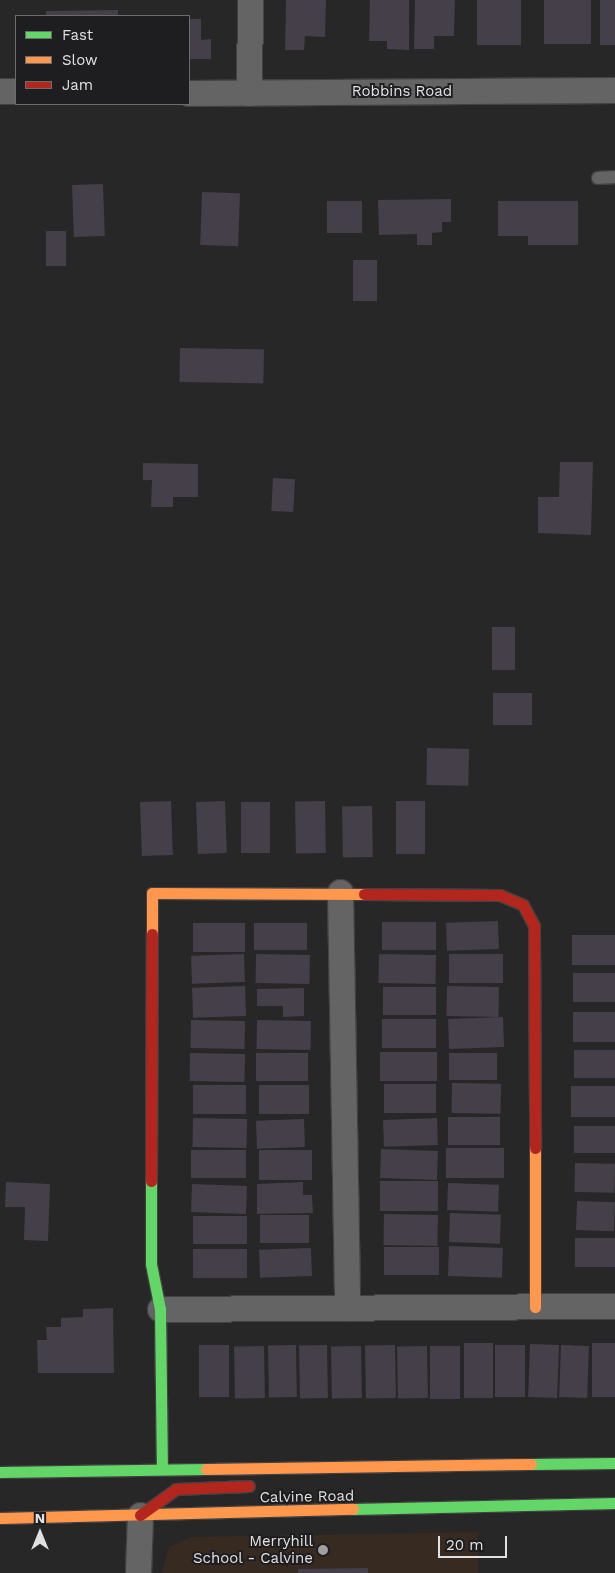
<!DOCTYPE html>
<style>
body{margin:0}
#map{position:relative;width:615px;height:1573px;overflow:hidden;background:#272727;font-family:"Work Sans",sans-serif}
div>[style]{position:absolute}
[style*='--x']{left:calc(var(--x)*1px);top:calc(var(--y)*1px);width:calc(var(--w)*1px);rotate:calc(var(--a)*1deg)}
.education>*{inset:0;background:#372a21}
.building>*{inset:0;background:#443f48;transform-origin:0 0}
.roads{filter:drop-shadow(1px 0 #424242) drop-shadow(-1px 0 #424242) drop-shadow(0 1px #424242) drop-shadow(0 -1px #424242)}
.lane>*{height:12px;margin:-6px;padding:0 6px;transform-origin:6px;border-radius:6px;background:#646464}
.street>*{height:25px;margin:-12.5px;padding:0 12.5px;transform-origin:12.5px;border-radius:12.5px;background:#646464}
.fast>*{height:11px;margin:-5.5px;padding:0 5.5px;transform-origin:5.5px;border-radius:5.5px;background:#63d668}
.slow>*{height:11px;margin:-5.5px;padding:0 5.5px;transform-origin:5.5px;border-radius:5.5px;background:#ff974d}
.jam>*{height:11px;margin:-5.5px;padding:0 5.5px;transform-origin:5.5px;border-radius:5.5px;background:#b3261e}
.dots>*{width:14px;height:14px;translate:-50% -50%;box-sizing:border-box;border:2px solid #1e1d1f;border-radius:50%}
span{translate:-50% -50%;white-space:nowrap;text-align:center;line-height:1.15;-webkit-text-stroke:4px #1e1d1f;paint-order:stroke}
.street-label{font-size:15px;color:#e1e1e2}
.poi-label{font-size:15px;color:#e1e1e2}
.right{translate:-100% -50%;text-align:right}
.legend{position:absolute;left:15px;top:15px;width:175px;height:90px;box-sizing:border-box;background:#1e1d1f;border:1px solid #6c6b6d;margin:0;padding:6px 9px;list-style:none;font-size:15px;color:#e1e1e2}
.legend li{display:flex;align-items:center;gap:10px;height:25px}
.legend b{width:25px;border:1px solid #6c6b6d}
.north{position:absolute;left:15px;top:1508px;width:50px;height:50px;-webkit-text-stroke:4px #1e1d1f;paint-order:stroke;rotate:0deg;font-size:14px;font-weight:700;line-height:20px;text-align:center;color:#e1e1e2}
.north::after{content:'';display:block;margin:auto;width:18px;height:22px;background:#e1e1e2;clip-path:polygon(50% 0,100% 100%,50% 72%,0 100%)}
.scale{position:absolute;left:438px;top:1536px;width:69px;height:22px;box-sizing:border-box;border:2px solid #e1e1e2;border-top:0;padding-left:6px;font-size:15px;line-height:18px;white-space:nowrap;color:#e1e1e2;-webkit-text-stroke:4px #1e1d1f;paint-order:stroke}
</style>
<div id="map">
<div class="education">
<div style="clip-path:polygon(478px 1532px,478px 1573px,162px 1573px,169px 1547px,191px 1537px)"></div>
</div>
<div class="building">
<div style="clip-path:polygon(286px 0,326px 0,325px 37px,305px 36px,304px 50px,285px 50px)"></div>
<div style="clip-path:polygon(370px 0,409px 0,409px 50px,387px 49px,387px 41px,369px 41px)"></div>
<div style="clip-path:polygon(415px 0,455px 0,454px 36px,434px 36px,434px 49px,414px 49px)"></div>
<div style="left:477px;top:0;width:44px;height:45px"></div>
<div style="left:544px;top:0;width:47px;height:44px"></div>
<div style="left:600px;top:0;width:15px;height:45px"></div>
<div style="clip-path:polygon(118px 10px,118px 16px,46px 16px,46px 11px)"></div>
<div style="clip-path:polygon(189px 19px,201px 19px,201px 40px,211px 39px,211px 59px,189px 59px)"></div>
<div style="left:103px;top:184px;width:52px;height:31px;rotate:88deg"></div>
<div style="left:202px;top:192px;width:38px;height:53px;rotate:2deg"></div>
<div style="clip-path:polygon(451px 199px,451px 222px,442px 222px,442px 232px,432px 233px,432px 245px,417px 245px,417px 234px,379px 235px,378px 200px)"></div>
<div style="left:362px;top:201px;width:32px;height:35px;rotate:90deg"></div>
<div style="clip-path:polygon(498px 201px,578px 201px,578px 245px,528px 245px,528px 236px,498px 236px)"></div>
<div style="left:46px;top:231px;width:20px;height:35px"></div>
<div style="left:353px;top:260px;width:24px;height:41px"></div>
<div style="left:180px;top:348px;width:84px;height:34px;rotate:1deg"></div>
<div style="clip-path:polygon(560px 462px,593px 462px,591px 535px,538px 533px,538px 497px,559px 497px)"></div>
<div style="clip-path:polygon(143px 463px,198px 464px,198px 497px,173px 497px,173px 507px,151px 507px,152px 480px,143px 480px)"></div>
<div style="left:273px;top:478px;width:22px;height:33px;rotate:3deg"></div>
<div style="left:492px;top:627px;width:23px;height:43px"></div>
<div style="left:493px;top:693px;width:39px;height:32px"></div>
<div style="left:427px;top:748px;width:42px;height:37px;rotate:1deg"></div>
<div style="left:171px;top:801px;width:54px;height:31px;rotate:88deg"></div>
<div style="left:225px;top:801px;width:52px;height:29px;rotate:88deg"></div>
<div style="left:325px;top:801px;width:52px;height:30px;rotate:89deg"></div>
<div style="left:396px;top:801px;width:29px;height:53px"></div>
<div style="left:241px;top:802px;width:29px;height:51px"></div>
<div style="left:372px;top:806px;width:51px;height:30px;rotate:89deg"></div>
<div style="left:498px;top:921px;width:28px;height:52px;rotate:88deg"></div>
<div style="left:436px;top:922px;width:28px;height:54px;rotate:90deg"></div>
<div style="left:193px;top:923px;width:52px;height:29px"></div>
<div style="left:307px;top:923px;width:27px;height:53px;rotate:90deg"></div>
<div style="left:615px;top:935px;width:30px;height:43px;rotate:90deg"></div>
<div style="left:244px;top:954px;width:28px;height:53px;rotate:88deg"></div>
<div style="left:256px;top:954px;width:54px;height:29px;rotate:1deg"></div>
<div style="left:379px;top:954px;width:57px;height:29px;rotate:1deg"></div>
<div style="left:449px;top:954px;width:54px;height:29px"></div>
<div style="left:615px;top:973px;width:29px;height:42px;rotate:90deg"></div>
<div style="left:245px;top:986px;width:30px;height:53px;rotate:88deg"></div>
<div style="left:447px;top:986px;width:52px;height:30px;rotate:1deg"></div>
<div style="left:436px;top:987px;width:28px;height:53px;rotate:90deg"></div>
<div style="clip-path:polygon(304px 988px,304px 1016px,283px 1017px,283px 1006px,257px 1006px,257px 989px)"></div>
<div style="left:615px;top:1012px;width:30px;height:42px;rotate:90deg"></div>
<div style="left:503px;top:1017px;width:30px;height:55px;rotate:88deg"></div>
<div style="left:382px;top:1019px;width:54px;height:29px"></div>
<div style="left:191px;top:1020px;width:54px;height:28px;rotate:1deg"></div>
<div style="left:257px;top:1020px;width:54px;height:29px;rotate:1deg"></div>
<div style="left:574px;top:1050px;width:41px;height:28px"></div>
<div style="left:380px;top:1052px;width:57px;height:29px"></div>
<div style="left:190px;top:1053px;width:55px;height:28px;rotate:1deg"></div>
<div style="left:308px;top:1053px;width:28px;height:52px;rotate:90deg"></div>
<div style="left:497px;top:1053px;width:27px;height:48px;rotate:90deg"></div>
<div style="left:452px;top:1083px;width:49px;height:30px;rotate:1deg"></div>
<div style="left:384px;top:1084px;width:52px;height:29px"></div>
<div style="left:246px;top:1085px;width:29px;height:53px;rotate:90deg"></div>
<div style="left:259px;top:1085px;width:50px;height:29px"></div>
<div style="left:615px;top:1086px;width:31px;height:44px;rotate:90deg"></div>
<div style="left:500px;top:1117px;width:28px;height:52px;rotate:90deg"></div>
<div style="left:193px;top:1118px;width:54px;height:29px;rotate:1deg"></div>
<div style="left:437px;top:1118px;width:27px;height:54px;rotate:88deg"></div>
<div style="left:304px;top:1119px;width:28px;height:48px;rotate:88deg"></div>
<div style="left:574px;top:1126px;width:41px;height:27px"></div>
<div style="left:504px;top:1148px;width:30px;height:58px;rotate:90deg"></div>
<div style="left:381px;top:1149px;width:57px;height:29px;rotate:2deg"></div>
<div style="left:246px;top:1150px;width:28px;height:55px;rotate:90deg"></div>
<div style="left:312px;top:1150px;width:30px;height:53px;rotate:90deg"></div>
<div style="left:575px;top:1163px;width:40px;height:29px;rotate:1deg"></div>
<div style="left:438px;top:1181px;width:30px;height:58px;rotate:90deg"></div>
<div style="clip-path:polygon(6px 1182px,50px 1184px,48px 1241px,24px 1240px,25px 1207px,5px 1207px)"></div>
<div style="clip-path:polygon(303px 1182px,303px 1195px,312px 1195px,313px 1213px,257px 1214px,257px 1184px)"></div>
<div style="left:448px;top:1183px;width:51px;height:27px;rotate:2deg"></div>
<div style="left:192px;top:1184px;width:55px;height:28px;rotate:2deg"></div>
<div style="left:577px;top:1201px;width:38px;height:29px;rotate:2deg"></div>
<div style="left:450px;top:1213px;width:51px;height:29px;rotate:2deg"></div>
<div style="left:384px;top:1214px;width:54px;height:31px;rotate:1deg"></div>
<div style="left:309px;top:1215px;width:28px;height:49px;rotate:90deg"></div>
<div style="left:193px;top:1216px;width:54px;height:28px"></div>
<div style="left:575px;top:1238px;width:40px;height:29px"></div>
<div style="left:449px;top:1246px;width:54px;height:30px;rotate:2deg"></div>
<div style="left:384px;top:1247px;width:55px;height:28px"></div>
<div style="left:311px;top:1248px;width:28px;height:52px;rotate:88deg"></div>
<div style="left:193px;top:1249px;width:54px;height:29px"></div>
<div style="clip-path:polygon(113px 1308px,114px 1373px,38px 1373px,37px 1340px,47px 1340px,46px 1327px,61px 1327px,61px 1318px,83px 1317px,83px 1309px)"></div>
<div style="left:464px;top:1343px;width:29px;height:55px"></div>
<div style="left:592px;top:1343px;width:23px;height:54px"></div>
<div style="left:530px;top:1344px;width:29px;height:53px;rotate:2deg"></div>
<div style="left:199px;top:1345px;width:30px;height:52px"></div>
<div style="left:296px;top:1345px;width:52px;height:28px;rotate:89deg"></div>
<div style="left:327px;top:1345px;width:53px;height:28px;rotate:89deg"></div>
<div style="left:395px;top:1345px;width:53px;height:30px;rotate:89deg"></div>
<div style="left:495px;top:1345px;width:30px;height:52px"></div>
<div style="left:561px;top:1345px;width:28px;height:52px;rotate:2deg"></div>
<div style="left:264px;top:1346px;width:52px;height:30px;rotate:89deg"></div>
<div style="left:361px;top:1346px;width:52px;height:30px;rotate:89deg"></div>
<div style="left:427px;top:1346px;width:52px;height:30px;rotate:89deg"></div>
<div style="left:430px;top:1346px;width:30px;height:53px"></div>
<div style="clip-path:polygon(368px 1568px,368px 1573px,298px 1573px,298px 1569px)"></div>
</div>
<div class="roads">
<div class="lane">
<div style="--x:598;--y:178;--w:17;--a:-3"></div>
</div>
<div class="street">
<div style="--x:0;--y:91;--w:16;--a:0"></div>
<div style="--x:189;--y:93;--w:426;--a:-0.4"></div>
<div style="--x:249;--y:93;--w:93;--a:-89.4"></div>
<div style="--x:340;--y:892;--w:416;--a:89"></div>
<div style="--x:160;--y:1309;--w:455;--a:-0.4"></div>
<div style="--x:138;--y:1573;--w:58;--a:-88"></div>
</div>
<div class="fast">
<div style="--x:151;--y:1181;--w:83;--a:90"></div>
<div style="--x:151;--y:1264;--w:46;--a:78.7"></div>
<div style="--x:160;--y:1309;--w:158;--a:89.3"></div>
<div style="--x:531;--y:1464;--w:84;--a:-0.7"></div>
<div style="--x:0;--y:1472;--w:206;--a:-0.8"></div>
<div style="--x:353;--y:1509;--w:262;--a:-1.3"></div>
</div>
<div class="slow">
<div style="--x:152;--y:934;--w:41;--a:-90"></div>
<div style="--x:152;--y:893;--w:212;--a:0.3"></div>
<div style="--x:535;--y:1148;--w:159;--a:90"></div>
<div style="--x:206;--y:1469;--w:325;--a:-0.9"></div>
<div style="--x:0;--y:1518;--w:353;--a:-1.5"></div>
</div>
<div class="jam">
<div style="--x:364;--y:894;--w:136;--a:0.4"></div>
<div style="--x:500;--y:895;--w:25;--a:23"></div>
<div style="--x:523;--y:905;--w:24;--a:62"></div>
<div style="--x:534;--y:926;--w:222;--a:89.7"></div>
<div style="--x:151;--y:1181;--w:247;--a:-89.8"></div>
<div style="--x:140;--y:1515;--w:44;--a:-35.8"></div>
<div style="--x:176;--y:1489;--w:73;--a:-2.4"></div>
</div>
</div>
<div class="dots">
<div style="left:323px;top:1550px;background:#a0a0a1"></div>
</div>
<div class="street-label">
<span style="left:402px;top:92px">Robbins Road</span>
<span style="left:307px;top:1497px;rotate:-1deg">Calvine Road</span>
</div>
<div class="poi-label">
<span class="right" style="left:313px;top:1550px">Merryhill<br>School - Calvine</span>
</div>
<ul class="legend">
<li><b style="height:6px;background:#63d668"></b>Fast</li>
<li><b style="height:6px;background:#ff974d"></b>Slow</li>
<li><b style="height:6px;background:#b3261e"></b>Jam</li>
</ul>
<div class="north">N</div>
<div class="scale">20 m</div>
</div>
